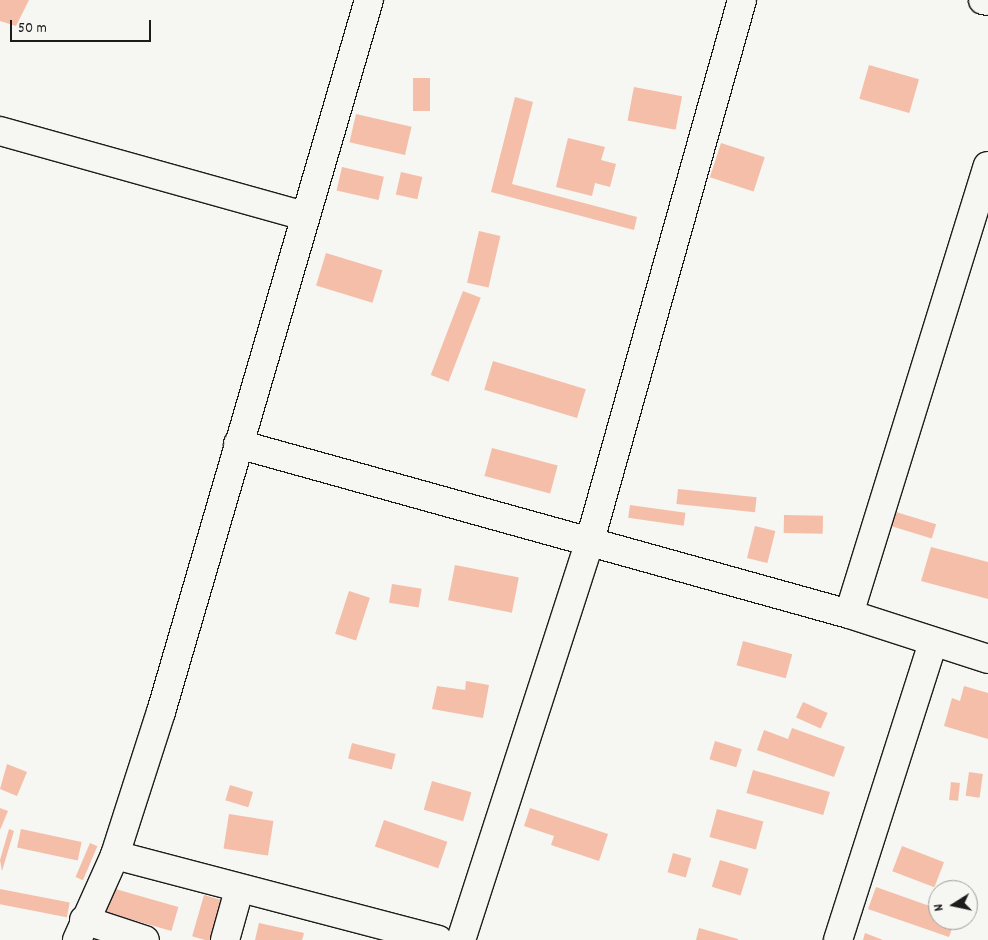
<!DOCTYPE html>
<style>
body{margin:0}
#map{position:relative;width:988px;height:940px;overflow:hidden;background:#f6f6f2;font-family:Dekko,sans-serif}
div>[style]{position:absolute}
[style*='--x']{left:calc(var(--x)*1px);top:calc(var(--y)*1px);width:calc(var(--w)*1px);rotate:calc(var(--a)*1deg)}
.building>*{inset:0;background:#f5bea9;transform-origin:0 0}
.roads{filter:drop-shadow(1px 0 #1c1c1c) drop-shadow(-1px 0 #1c1c1c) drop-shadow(0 1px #1c1c1c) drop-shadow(0 -1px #1c1c1c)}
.minor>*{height:28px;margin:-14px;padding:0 14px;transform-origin:14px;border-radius:14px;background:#f6f6f2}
span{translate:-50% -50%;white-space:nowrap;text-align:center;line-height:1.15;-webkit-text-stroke:5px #f6f6f2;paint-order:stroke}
.north{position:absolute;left:928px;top:880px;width:50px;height:50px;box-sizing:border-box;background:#f6f6f2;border:1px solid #9f9f9c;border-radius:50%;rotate:260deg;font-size:14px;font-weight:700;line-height:20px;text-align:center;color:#1c1c1c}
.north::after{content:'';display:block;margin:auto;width:18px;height:22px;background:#1c1c1c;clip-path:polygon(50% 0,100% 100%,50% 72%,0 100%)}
.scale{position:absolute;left:10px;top:20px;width:141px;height:22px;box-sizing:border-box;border:2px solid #1c1c1c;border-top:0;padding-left:6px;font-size:15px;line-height:18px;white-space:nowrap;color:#1c1c1c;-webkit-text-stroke:4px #f6f6f2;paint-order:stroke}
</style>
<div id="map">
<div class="building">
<div style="clip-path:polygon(0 0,29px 0,16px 26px,0 21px)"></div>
<div style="left:869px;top:65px;width:52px;height:35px;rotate:16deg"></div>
<div style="left:413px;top:78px;width:17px;height:33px"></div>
<div style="left:634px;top:87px;width:49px;height:34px;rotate:11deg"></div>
<div style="clip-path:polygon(515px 97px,533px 102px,512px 184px,637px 217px,634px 230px,491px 192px)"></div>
<div style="left:356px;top:114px;width:57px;height:29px;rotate:13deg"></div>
<div style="clip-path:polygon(568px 138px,605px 147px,601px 160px,616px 164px,610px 187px,595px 183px,592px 196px,556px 187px)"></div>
<div style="left:721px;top:143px;width:46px;height:36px;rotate:18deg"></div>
<div style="left:342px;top:167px;width:43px;height:24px;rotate:13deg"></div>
<div style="left:401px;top:172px;width:22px;height:23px;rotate:13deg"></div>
<div style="left:479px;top:231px;width:22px;height:53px;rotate:13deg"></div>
<div style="left:326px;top:253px;width:59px;height:34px;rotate:17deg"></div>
<div style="left:463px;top:291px;width:19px;height:90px;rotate:21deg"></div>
<div style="left:493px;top:361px;width:97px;height:30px;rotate:17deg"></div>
<div style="left:492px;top:448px;width:68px;height:29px;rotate:15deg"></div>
<div style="left:678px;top:489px;width:79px;height:15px;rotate:6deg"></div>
<div style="left:630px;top:505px;width:56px;height:13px;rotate:8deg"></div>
<div style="left:896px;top:512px;width:42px;height:15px;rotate:17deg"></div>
<div style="left:784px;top:515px;width:39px;height:18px;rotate:1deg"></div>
<div style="left:755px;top:526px;width:21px;height:33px;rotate:14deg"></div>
<div style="clip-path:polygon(931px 547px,988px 562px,988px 599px,921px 581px)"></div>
<div style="left:455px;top:565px;width:65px;height:36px;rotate:11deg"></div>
<div style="left:392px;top:584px;width:30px;height:19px;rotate:9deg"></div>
<div style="left:349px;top:591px;width:22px;height:45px;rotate:18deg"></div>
<div style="left:743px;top:641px;width:51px;height:25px;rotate:15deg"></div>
<div style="clip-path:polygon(466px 681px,489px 685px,483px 718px,432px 709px,437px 686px,465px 690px)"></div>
<div style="clip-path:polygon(964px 686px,988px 693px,988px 739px,944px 726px,952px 698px,960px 701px)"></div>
<div style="left:803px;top:702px;width:27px;height:17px;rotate:24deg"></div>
<div style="clip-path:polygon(792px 728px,845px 747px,834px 777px,757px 750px,764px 730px,788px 739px)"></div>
<div style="left:715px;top:741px;width:28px;height:19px;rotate:17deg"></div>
<div style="left:352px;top:743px;width:45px;height:16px;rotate:14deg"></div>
<div style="clip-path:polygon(7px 764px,27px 772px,17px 796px,0 789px)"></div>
<div style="left:753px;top:770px;width:80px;height:24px;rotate:16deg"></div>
<div style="left:969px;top:772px;width:14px;height:24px;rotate:8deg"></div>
<div style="left:432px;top:781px;width:41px;height:30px;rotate:16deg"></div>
<div style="left:951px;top:782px;width:9px;height:18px;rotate:6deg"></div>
<div style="left:230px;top:785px;width:24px;height:16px;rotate:17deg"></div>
<div style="clip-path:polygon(0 808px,8px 811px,0 830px)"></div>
<div style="clip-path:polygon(530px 808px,608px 834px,599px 861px,551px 845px,554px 836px,524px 826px)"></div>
<div style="left:717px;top:809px;width:48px;height:29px;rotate:15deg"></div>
<div style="left:229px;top:814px;width:45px;height:35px;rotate:9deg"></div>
<div style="left:384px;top:820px;width:67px;height:28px;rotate:19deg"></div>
<div style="clip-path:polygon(9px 829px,14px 831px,2px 871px,0 860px)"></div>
<div style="left:21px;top:829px;width:62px;height:19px;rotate:12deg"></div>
<div style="left:90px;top:843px;width:8px;height:37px;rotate:23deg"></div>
<div style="left:902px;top:846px;width:45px;height:27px;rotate:21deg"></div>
<div style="left:673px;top:853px;width:19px;height:20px;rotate:16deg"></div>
<div style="left:720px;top:860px;width:30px;height:28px;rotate:17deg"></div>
<div style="clip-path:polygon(876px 887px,938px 909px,938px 920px,955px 920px,949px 937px,868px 909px)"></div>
<div style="left:112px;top:888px;width:69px;height:25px;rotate:16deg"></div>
<div style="left:0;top:889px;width:71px;height:15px;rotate:11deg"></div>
<div style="left:204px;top:895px;width:18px;height:43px;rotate:16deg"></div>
<div style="clip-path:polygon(259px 923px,304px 933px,302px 940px,255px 940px)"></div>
<div style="clip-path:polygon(699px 928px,738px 939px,738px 940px,696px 940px)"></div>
<div style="clip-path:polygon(865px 933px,883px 940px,863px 940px)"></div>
</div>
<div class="roads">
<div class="minor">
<div style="--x:983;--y:0;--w:5;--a:11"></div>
<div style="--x:0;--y:131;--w:316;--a:15.6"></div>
<div style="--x:238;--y:444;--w:634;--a:15.55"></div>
<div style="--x:849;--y:614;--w:146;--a:17.9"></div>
<div style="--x:849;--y:614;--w:469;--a:-72.8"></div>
<div style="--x:115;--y:855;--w:334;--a:14.7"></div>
<div style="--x:84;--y:920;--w:64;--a:18.2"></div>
<div style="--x:77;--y:940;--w:93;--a:-65.9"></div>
<div style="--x:115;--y:855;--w:150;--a:-72.2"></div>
<div style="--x:161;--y:712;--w:742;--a:-73.72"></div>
<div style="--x:225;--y:940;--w:52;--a:-74.4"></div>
<div style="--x:461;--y:940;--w:416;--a:-72.1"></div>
<div style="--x:589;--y:544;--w:565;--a:-74.29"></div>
<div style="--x:838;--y:940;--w:312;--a:-72.3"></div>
</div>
</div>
<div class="north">N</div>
<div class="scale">50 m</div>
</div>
